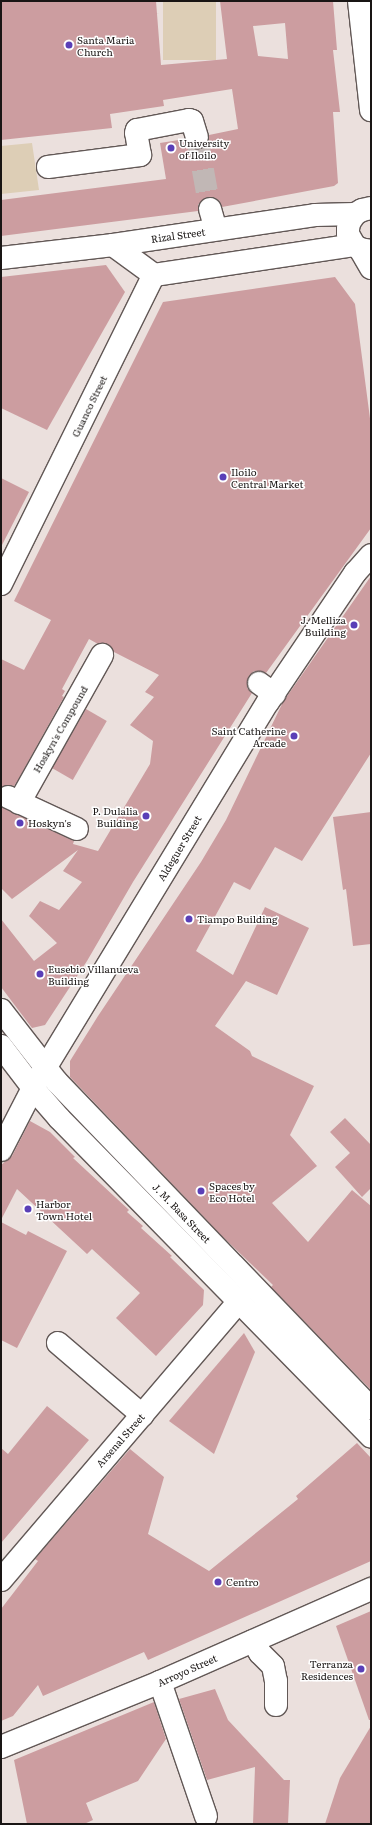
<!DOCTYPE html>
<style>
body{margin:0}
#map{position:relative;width:372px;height:1825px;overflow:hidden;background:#ebe0dd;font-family:Literata,serif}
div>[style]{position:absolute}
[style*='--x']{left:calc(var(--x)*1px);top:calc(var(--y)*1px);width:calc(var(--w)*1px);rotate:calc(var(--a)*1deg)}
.green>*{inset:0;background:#ddceb6;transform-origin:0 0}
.building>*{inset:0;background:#cc9da0;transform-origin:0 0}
.minor-tunnel>*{height:22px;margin-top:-11px;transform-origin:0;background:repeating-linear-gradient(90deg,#c1b7b5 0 22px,transparent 0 33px)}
.roads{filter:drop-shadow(1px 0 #625856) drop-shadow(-1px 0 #625856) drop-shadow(0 1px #625856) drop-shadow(0 -1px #625856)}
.minor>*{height:22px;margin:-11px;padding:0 11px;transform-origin:11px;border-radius:11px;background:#fff}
.major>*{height:22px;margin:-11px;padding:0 11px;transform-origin:11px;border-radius:11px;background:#fff}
.dots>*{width:11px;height:11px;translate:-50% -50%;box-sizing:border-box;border:2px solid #fff;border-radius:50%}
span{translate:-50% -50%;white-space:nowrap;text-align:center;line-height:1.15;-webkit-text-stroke:3px #fff;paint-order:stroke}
.poi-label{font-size:10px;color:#191514}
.left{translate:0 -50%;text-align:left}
.right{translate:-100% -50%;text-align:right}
.street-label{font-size:10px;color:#191514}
.frame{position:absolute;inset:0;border:2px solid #191514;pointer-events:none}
</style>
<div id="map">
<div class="green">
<div style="left:163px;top:1px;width:53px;height:59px"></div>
<div style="clip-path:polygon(32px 143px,39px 190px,1px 194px,1px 146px)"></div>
</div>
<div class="building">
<div style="clip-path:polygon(evenodd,1px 1px,156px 1px,161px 65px,227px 59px,220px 1px,333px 1px,337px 50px,333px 50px,340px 112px,333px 112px,338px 183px,334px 186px,222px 207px,218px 200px,213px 197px,207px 197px,201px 201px,198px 211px,1px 236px,1px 200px,166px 179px,160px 143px,185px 139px,189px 146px,195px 149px,200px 149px,206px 145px,209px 135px,238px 129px,232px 89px,163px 100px,164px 106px,110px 114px,112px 128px,1px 140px,1px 1px,285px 23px,288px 59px,258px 56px,253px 26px,285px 23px)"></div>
<div style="clip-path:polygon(106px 265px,125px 292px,47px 430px,1px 408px,1px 277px)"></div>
<div style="clip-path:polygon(335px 277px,355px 304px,371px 426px,371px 528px,266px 673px,261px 671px,254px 671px,249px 676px,247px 682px,247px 688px,252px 693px,133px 882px,87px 961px,45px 1025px,32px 1028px,1px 987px,1px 919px,34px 961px,57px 943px,29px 916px,40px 901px,59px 910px,82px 882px,63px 871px,78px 850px,12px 899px,1px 888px,1px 807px,74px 841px,73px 844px,98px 851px,150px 764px,153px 741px,130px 725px,154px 697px,145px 692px,159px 675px,114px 652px,108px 644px,98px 644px,89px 639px,62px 689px,65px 691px,62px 696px,64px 697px,18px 780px,14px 786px,7px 785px,1px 787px,1px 659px,24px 670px,51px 620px,14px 601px,163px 302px)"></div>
<div style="clip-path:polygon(1px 478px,29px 492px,1px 547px)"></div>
<div style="clip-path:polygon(371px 576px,371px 753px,302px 861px,275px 847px,250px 890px,234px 882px,196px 951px,233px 975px,265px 907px,309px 928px,277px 995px,246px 981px,215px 1026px,250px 1051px,252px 1056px,314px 1086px,290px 1135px,317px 1166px,272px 1203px,308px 1242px,352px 1190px,371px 1206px,371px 1390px,271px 1287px,273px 1285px,222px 1236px,70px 1077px,70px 1061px,98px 1016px,201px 862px,226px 820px,283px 702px)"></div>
<div style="left:86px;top:709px;width:24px;height:68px;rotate:30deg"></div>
<div style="clip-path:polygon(371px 812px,371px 944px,353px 946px,346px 889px,343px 890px,333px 817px)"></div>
<div style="clip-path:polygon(345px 1118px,371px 1145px,371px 1188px,362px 1197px,335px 1167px,350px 1153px,330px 1132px)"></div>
<div style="clip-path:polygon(30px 1121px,50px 1132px,75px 1157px,73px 1158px,129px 1210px,127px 1212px,143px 1226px,141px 1228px,172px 1256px,170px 1257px,204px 1290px,203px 1305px,156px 1356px,116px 1318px,140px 1293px,92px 1249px,87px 1254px,17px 1189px,1px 1220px,1px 1165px,12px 1156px)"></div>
<div style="clip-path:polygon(1px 1222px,26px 1235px,28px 1231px,67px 1251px,17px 1348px,1px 1340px)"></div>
<div style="clip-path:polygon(244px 1333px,255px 1352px,214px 1454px,169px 1421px)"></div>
<div style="clip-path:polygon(47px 1406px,89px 1440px,1px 1543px,1px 1448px,8px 1454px)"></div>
<div style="clip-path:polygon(357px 1443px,371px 1458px,371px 1561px,148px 1660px,144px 1652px,43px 1696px,38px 1685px,13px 1716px,1px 1721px,1px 1609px,38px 1561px,35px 1559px,130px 1449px,164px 1477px,148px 1534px,209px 1571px,298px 1499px,296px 1496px)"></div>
<div style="clip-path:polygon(371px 1611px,371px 1720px,369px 1720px,336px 1626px)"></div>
<div style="clip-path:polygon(215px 1689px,228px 1720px,284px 1780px,290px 1780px,288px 1824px,253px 1824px,255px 1767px,207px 1780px,179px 1699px)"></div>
<div style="clip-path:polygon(154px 1702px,166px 1739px,138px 1781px,86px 1803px,93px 1820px,84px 1824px,27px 1824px,14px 1760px)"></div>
<div style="clip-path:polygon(371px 1726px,371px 1824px,325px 1824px,340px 1778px)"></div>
</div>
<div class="minor-tunnel">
<div style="--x:197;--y:137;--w:73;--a:79.8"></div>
</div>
<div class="roads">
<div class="minor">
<div style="--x:359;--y:1;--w:110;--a:83.7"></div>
<div style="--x:48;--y:167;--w:93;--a:-7.4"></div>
<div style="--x:140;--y:155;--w:22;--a:-100"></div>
<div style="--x:136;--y:133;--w:3;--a:-72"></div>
<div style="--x:137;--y:130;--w:53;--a:-10.9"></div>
<div style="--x:189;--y:120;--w:3;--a:18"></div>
<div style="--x:192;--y:121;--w:17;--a:73"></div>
<div style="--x:210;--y:209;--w:15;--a:74"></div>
<div style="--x:360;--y:249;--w:22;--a:60"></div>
<div style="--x:1;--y:584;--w:345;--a:-63.7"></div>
<div style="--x:259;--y:683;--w:19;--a:36"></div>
<div style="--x:8;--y:797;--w:76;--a:24.9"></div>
<div style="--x:19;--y:803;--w:170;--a:-60.7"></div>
<div style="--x:1;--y:1150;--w:70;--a:-62.7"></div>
<div style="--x:33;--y:1088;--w:452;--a:-58.7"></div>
<div style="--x:268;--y:702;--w:156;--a:-56"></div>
<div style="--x:355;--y:573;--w:24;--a:-48"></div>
<div style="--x:58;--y:1343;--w:111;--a:40.6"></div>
<div style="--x:1;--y:1580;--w:367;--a:-49.5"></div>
<div style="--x:253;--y:1641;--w:14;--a:60"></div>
<div style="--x:260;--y:1653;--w:18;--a:45"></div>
<div style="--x:273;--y:1666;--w:15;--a:79"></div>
<div style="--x:276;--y:1681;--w:24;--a:90"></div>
<div style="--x:160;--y:1682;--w:142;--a:71.1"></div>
<div style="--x:1;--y:1747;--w:172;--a:-22.2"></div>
<div style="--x:160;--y:1682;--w:231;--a:-23.8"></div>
</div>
<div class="major">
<div style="--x:371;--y:208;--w:9;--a:167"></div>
<div style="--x:362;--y:210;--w:8;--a:150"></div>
<div style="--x:355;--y:214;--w:11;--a:124"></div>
<div style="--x:349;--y:223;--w:6;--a:99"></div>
<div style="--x:348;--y:229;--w:5;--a:90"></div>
<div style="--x:348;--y:234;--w:13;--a:61"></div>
<div style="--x:354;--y:245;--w:7;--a:34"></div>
<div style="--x:360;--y:249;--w:11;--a:10"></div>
<div style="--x:113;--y:245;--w:51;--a:36.2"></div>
<div style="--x:154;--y:275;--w:202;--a:-8.5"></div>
<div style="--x:1;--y:258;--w:113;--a:-6.6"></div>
<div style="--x:113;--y:245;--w:204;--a:-8.4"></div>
<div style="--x:315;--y:215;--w:40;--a:-1.4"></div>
<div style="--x:1;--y:1010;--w:90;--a:52.2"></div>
<div style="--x:56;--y:1081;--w:454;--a:46.1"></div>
<div style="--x:1;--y:1046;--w:53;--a:52.7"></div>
<div style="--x:33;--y:1088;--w:40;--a:49"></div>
<div style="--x:59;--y:1118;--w:446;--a:45.6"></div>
</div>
</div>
<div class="dots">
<div style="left:69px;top:45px;background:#5a3fb7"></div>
<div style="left:171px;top:148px;background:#5a3fb7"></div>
<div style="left:223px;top:477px;background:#5a3fb7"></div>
<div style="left:354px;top:625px;background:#5a3fb7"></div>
<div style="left:294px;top:736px;background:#5a3fb7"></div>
<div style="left:146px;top:816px;background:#5a3fb7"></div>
<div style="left:20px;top:823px;background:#5a3fb7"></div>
<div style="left:189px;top:919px;background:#5a3fb7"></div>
<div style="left:40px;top:974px;background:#5a3fb7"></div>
<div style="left:201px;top:1191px;background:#5a3fb7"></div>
<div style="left:28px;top:1209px;background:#5a3fb7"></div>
<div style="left:218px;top:1582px;background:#5a3fb7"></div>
<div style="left:361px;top:1669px;background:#5a3fb7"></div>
</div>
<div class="poi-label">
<span class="left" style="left:77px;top:45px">Santa Maria<br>Church</span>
<span class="left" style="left:179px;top:148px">University<br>of Iloilo</span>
<span class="left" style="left:231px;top:477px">Iloilo<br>Central Market</span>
<span class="right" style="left:346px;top:625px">J. Melliza<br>Building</span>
<span class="right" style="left:286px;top:736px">Saint Catherine<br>Arcade</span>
<span class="right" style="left:138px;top:816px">P. Dulalia<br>Building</span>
<span class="left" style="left:28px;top:823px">Hoskyn's</span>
<span class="left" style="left:197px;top:919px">Tiampo Building</span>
<span class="left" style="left:48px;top:974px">Eusebio Villanueva<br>Building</span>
<span class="left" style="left:209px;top:1191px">Spaces by<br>Eco Hotel</span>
<span class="left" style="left:36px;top:1209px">Harbor<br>Town Hotel</span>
<span class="left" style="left:226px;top:1582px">Centro</span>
<span class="right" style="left:353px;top:1669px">Terranza<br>Residences</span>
</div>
<div class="street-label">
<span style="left:178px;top:235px;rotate:-8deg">Rizal Street</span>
<span style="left:89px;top:406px;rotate:-64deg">Guanco Street</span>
<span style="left:60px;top:729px;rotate:-60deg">Hoskyn's Compound</span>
<span style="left:179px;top:848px;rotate:-59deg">Aldeguer Street</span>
<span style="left:182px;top:1213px;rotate:46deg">J. M. Basa Street</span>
<span style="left:120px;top:1440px;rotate:-49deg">Arsenal Street</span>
<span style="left:187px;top:1670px;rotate:-24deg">Arroyo Street</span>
</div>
<div class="frame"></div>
</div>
